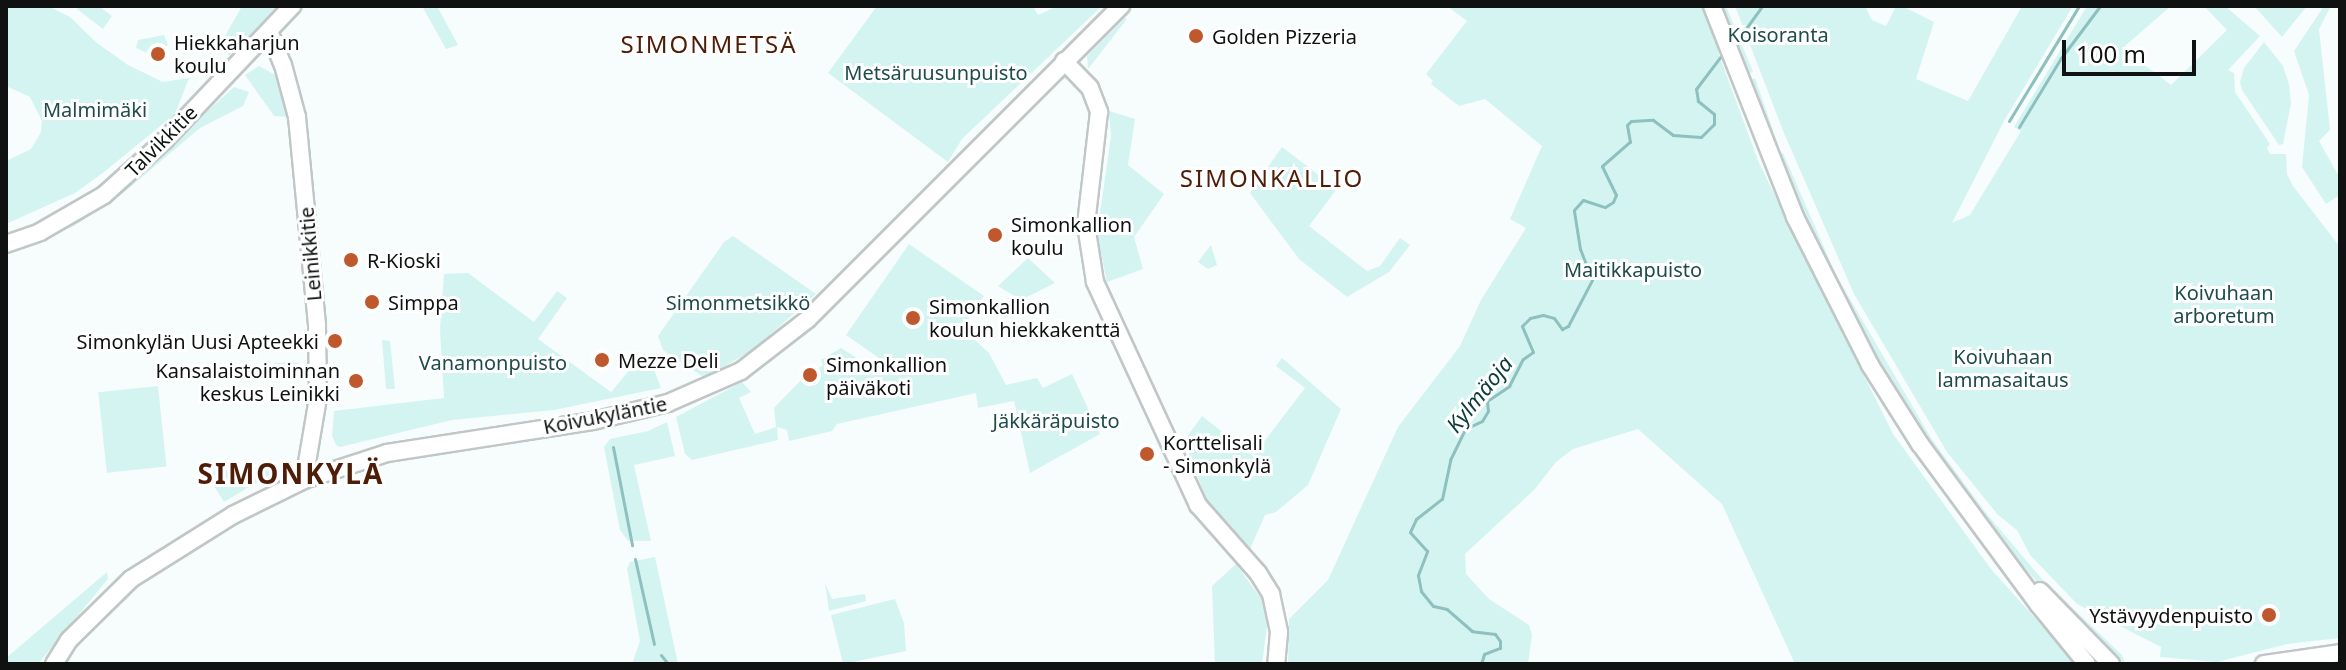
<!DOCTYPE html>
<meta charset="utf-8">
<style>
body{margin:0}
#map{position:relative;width:2346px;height:670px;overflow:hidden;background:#f7fcfc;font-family:"Noto Sans",sans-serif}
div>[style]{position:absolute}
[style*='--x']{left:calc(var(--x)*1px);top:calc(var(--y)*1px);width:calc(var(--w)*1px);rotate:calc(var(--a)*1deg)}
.green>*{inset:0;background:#d4f4f2;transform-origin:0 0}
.stream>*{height:3px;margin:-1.5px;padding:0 1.5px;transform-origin:1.5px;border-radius:1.5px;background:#8dc0be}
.roads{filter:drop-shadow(2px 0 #c1c6c6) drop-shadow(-2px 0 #c1c6c6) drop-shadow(0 2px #c1c6c6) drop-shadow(0 -2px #c1c6c6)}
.major>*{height:16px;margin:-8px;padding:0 8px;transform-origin:8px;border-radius:8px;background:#fff}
.dots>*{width:22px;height:22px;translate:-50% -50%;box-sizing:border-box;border:4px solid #fff;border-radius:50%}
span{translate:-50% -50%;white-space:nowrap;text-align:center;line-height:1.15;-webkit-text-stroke:6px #fff;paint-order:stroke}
.park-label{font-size:20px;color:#1d4c4a}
.poi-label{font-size:20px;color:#101212}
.left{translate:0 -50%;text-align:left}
.right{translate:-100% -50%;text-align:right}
.street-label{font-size:20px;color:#101212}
.water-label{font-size:22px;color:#0b3c3b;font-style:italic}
.quarter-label{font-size:24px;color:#4e1d08;letter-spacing:2px}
.district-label{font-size:28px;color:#4e1d08;font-weight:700;letter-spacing:2px}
.frame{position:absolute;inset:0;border:8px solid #101212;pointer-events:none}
.scale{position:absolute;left:2062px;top:40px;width:134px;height:36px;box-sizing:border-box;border:4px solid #101212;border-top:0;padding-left:10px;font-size:24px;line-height:28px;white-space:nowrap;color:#101212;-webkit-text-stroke:6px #fff;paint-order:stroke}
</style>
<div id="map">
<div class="green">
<div style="clip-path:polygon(6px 6px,48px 6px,70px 17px,97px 43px,128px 65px,163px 82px,189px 78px,175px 114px,104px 172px,75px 193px,6px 224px,6px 161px,31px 149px,41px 132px,42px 121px,30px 97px,6px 86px)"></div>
<div style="clip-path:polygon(79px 6px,99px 6px,112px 16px,103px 29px,77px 9px)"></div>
<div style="clip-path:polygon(242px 6px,278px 6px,229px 56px,221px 43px)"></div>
<div style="clip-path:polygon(422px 6px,437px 6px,458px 45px,446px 49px)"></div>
<div style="clip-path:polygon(877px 6px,1033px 6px,1038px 15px,1058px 6px,1102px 6px,962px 139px,948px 162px,828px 73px)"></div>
<div style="clip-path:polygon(1447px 6px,1704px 6px,1723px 47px,1718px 52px,1759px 163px,1893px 434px,1991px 569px,2076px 664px,1795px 664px,1722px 504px,1638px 429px,1573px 449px,1556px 462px,1534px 490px,1465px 554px,1466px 574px,1489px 599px,1529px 625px,1532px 635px,1528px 664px,1288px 664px,1289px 619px,1328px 580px,1398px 427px,1460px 346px,1481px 300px,1526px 228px,1510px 219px,1542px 146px,1485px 99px,1459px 106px,1431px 84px,1433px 81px,1426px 74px,1467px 21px)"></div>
<div style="clip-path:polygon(1719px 6px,1726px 6px,1753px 72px,1746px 74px)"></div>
<div style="clip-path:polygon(1735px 6px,1865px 6px,1872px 20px,1886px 26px,1896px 6px,1902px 6px,1934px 22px,1916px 79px,1968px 101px,2022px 6px,2073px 6px,2004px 121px,1952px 223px,1970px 215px,2021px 131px,2014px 127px,2087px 6px,2171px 6px,2125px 46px,2126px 51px,2171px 85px,2227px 30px,2204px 6px,2225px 6px,2260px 36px,2228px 70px,2234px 73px,2235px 92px,2270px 144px,2267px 148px,2270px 154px,2286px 154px,2287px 174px,2293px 186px,2340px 247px,2340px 638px,2287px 644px,2217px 662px,2160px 657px,2161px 647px,2077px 604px,2030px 555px,2017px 530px,1998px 515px,1947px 452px,1854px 294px,1784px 133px)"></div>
<div style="clip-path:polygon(2254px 6px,2307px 6px,2282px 37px)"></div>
<div style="clip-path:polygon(2324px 6px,2331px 6px,2319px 29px,2330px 130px,2319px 141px,2340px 178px,2340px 195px,2326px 204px,2302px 167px,2309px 95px,2294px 51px)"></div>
<div style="clip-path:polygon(1125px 18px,1127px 19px,1088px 69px,1087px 56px)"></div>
<div style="clip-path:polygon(164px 35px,168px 45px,162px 49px,145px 52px,136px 48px,138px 40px)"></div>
<div style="clip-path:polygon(2264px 42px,2283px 66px,2289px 84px,2291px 103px,2283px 144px,2279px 145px,2242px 90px,2240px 82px,2244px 68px)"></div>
<div style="clip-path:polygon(259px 66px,277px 76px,288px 117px,274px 116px,245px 75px)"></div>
<div style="clip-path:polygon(1755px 78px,1778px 145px,1775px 146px,1748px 81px)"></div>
<div style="clip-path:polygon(234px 87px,249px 92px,243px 106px,200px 128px,122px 194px,74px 226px,6px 253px,6px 249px,119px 191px)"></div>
<div style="clip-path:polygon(1109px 111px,1135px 119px,1128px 165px,1164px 194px,1134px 237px,1143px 269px,1107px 282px,1097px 234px,1111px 136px)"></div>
<div style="clip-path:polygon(1282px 147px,1337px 189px,1309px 226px,1367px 271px,1380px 266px,1400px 238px,1410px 245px,1389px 272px,1347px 297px,1299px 259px,1250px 193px)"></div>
<div style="clip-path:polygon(1783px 153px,1836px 275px,1931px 438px,1986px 513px,2042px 579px,2122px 655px,2125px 664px,2090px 638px,2027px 571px,1957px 485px,1882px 372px,1811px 238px,1779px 155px)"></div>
<div style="clip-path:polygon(733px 236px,816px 294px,754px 349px,712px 374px,702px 376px,663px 350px,658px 336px,724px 242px)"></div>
<div style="clip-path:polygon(909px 244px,984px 296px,962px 328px,989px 353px,1006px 385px,1037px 378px,1043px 388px,1072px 374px,1100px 434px,1030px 473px,1014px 401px,978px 408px,976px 393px,837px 424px,832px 431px,789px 441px,787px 430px,777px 427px,778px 440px,692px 460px,685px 454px,676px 417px,742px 382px,751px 392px,739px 398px,755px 434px,776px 427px,774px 408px,802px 379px,823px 365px,821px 360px,841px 348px,873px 368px,879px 358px,846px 335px)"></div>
<div style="clip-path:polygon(1211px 245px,1217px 265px,1208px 269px,1198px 262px)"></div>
<div style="clip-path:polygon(1028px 258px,1055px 283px,1021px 300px,998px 286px)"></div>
<div style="clip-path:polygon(468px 273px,534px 322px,557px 291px,567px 298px,538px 339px,611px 392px,644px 353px,650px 359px,661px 388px,554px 410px,452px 420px,340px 447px,336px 445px,332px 436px,334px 411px,444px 398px,440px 330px,444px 274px)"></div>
<div style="clip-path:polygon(382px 340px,390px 341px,395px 389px,386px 389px)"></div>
<div style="clip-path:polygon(1282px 358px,1341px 409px,1308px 485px,1276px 512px,1265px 515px,1250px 549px,1208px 504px,1184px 441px,1202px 416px,1253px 456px,1305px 388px,1276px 366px)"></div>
<div style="clip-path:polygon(291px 362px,301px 364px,199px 371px)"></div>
<div style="left:158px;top:386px;width:81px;height:60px;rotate:84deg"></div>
<div style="clip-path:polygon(667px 422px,675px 456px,634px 465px,651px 541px,628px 541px,620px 530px,604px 447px,610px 439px,648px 431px)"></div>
<div style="clip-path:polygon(267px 467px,274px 472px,224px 502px,205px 472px)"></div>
<div style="clip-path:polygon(655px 557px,678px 664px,632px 664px,640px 641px,627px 569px,630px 562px)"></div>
<div style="clip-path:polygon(1236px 564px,1262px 600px,1268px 619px,1262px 664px,1215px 664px,1212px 586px)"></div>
<div style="clip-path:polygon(107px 572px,108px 579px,38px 664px,6px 664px,6px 658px)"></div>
<div style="clip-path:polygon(825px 583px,832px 599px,865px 594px,866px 601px,829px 611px)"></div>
<div style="clip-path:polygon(895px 599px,904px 623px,906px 651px,843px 664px,831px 615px)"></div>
</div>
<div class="stream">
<div style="--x:1747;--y:27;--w:26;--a:-54"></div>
<div style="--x:2009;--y:121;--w:135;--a:-58.7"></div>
<div style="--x:2019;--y:127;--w:81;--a:-58.7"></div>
<div style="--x:2061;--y:58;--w:65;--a:-53.1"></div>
<div style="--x:613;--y:447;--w:100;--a:79"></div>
<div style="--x:635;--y:559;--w:87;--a:77.4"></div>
<div style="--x:661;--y:655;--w:11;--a:52"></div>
<div style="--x:1481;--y:664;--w:10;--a:-73"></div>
<div style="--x:1484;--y:654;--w:17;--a:-21"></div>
<div style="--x:1500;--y:648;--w:7;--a:-90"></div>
<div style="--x:1500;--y:641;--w:9;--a:-126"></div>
<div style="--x:1495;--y:634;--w:23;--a:-173"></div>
<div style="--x:1472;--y:631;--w:33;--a:-139"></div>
<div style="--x:1447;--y:609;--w:14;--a:-168"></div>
<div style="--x:1433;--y:606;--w:19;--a:-129"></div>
<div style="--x:1421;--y:591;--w:16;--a:-101"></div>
<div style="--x:1418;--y:575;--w:26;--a:-69"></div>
<div style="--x:1427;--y:551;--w:25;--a:-132"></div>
<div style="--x:1410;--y:532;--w:14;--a:-65"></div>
<div style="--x:1416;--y:519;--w:33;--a:-38"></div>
<div style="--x:1442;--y:499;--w:40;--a:-78"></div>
<div style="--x:1450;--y:460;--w:34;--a:-64"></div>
<div style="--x:1465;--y:429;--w:19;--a:-25"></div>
<div style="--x:1482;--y:421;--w:12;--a:-59"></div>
<div style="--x:1488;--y:411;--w:10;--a:-96"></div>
<div style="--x:1487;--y:401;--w:27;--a:-34"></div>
<div style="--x:1509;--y:386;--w:30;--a:-63"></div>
<div style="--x:1523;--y:359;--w:12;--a:-35"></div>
<div style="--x:1533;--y:352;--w:28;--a:-113"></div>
<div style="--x:1522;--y:326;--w:11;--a:-45"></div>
<div style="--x:1530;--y:318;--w:13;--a:-13"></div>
<div style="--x:1543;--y:315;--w:11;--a:15"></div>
<div style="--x:1554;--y:318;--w:14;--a:54"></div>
<div style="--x:1562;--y:329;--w:7;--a:-27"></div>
<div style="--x:1568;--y:326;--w:52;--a:-62.4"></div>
<div style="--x:1592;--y:280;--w:33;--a:-111"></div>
<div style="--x:1580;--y:249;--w:39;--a:-99"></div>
<div style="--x:1574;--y:210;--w:13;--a:-48"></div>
<div style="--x:1583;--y:200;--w:23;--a:18"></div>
<div style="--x:1605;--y:207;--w:9;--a:-32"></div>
<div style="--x:1613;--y:202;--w:8;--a:-67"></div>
<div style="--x:1616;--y:195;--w:32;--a:-116"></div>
<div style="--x:1602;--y:166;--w:37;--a:-41"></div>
<div style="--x:1630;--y:142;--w:17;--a:-100"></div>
<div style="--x:1627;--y:125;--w:6;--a:-45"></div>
<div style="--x:1631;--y:121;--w:22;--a:-3"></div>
<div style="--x:1653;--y:120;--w:25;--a:37"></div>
<div style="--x:1673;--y:135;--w:28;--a:4"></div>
<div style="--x:1701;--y:137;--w:18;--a:-45"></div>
<div style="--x:1714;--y:124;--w:10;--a:-90"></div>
<div style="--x:1714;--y:114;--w:21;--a:-141"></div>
<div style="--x:1698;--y:101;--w:12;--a:-99"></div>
<div style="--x:1696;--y:89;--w:41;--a:-52.9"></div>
</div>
<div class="roads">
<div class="major">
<div style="--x:1712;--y:6;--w:227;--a:68.5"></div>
<div style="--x:1795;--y:217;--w:166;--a:63.1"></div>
<div style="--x:1870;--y:365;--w:93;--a:57.7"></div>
<div style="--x:1920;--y:444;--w:199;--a:53.6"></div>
<div style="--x:2038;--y:604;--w:77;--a:50.8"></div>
<div style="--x:269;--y:31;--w:37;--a:68"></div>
<div style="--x:283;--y:65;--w:54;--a:74.9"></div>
<div style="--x:297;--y:117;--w:210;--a:84.5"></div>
<div style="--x:317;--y:326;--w:72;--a:89.2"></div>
<div style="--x:318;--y:398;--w:83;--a:99.7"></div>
<div style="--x:1064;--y:61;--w:37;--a:46"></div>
<div style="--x:1090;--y:88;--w:26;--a:69"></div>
<div style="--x:1099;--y:112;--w:114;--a:96.6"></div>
<div style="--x:1086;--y:225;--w:58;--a:81"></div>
<div style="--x:1095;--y:282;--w:246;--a:65.2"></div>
<div style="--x:1198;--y:505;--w:91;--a:48.6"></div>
<div style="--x:1258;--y:573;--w:25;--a:58"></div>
<div style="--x:1271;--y:594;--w:39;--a:78"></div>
<div style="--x:1279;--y:632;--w:32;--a:95"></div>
<div style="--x:6;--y:244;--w:36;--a:-19"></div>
<div style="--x:40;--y:232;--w:74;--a:-30"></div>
<div style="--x:104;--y:195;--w:82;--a:-42"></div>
<div style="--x:165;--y:140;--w:185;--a:-46.5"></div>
<div style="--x:2040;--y:591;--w:102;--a:45.8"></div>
<div style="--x:54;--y:664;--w:28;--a:-58"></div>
<div style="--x:69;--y:640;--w:87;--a:-44.5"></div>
<div style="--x:131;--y:579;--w:120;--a:-32.1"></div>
<div style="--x:233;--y:515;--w:79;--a:-26.2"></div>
<div style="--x:304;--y:480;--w:87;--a:-18"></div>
<div style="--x:387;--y:453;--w:208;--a:-8.8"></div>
<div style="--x:593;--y:421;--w:77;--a:-13.5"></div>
<div style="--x:668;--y:403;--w:80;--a:-23.7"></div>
<div style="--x:741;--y:371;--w:85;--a:-37.8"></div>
<div style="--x:808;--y:319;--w:443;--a:-45"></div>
<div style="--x:2264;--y:664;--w:77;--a:-8.2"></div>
</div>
</div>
<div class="dots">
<div style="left:1196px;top:36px;background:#bf582d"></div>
<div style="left:158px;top:54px;background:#bf582d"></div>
<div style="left:995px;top:235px;background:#bf582d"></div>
<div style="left:351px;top:260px;background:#bf582d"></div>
<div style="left:372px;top:302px;background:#bf582d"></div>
<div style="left:913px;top:318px;background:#bf582d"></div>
<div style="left:335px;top:341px;background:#bf582d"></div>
<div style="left:602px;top:360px;background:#bf582d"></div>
<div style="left:810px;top:375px;background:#bf582d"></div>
<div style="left:356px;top:381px;background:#bf582d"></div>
<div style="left:1147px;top:454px;background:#bf582d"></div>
<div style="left:2269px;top:615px;background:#bf582d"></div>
</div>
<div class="park-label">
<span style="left:1778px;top:34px">Koisoranta</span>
<span style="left:936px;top:72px">Metsäruusunpuisto</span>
<span style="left:95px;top:109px">Malmimäki</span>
<span style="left:1633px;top:269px">Maitikkapuisto</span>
<span style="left:2224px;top:304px">Koivuhaan<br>arboretum</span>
<span style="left:738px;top:302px">Simonmetsikkö</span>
<span style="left:2003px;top:368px">Koivuhaan<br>lammasaitaus</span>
<span style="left:493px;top:362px">Vanamonpuisto</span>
<span style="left:1056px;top:420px">Jäkkäräpuisto</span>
</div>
<div class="poi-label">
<span class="left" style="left:1212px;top:36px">Golden Pizzeria</span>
<span class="left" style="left:174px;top:54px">Hiekkaharjun<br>koulu</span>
<span class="left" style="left:1011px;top:236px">Simonkallion<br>koulu</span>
<span class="left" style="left:367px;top:260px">R-Kioski</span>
<span class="left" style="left:388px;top:302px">Simppa</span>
<span class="left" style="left:929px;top:318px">Simonkallion<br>koulun hiekkakenttä</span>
<span class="right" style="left:319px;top:341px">Simonkylän Uusi Apteekki</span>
<span class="left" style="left:618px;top:360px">Mezze Deli</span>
<span class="left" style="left:826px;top:376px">Simonkallion<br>päiväkoti</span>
<span class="right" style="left:340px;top:382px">Kansalaistoiminnan<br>keskus Leinikki</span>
<span class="left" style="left:1163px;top:454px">Korttelisali<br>- Simonkylä</span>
<span class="right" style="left:2253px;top:615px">Ystävyydenpuisto</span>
</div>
<div class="street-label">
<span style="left:161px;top:141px;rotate:-45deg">Talvikkitie</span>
<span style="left:310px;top:254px;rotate:-95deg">Leinikkitie</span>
<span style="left:605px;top:415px;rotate:-11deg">Koivukyläntie</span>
</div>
<div class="water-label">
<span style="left:1479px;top:394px;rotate:-51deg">Kylmäoja</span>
</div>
<div class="quarter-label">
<span style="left:709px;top:44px">SIMONMETSÄ</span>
<span style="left:1272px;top:178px">SIMONKALLIO</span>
</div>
<div class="district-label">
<span style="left:291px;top:473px">SIMONKYLÄ</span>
</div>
<div class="frame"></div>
<div class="scale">100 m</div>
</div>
